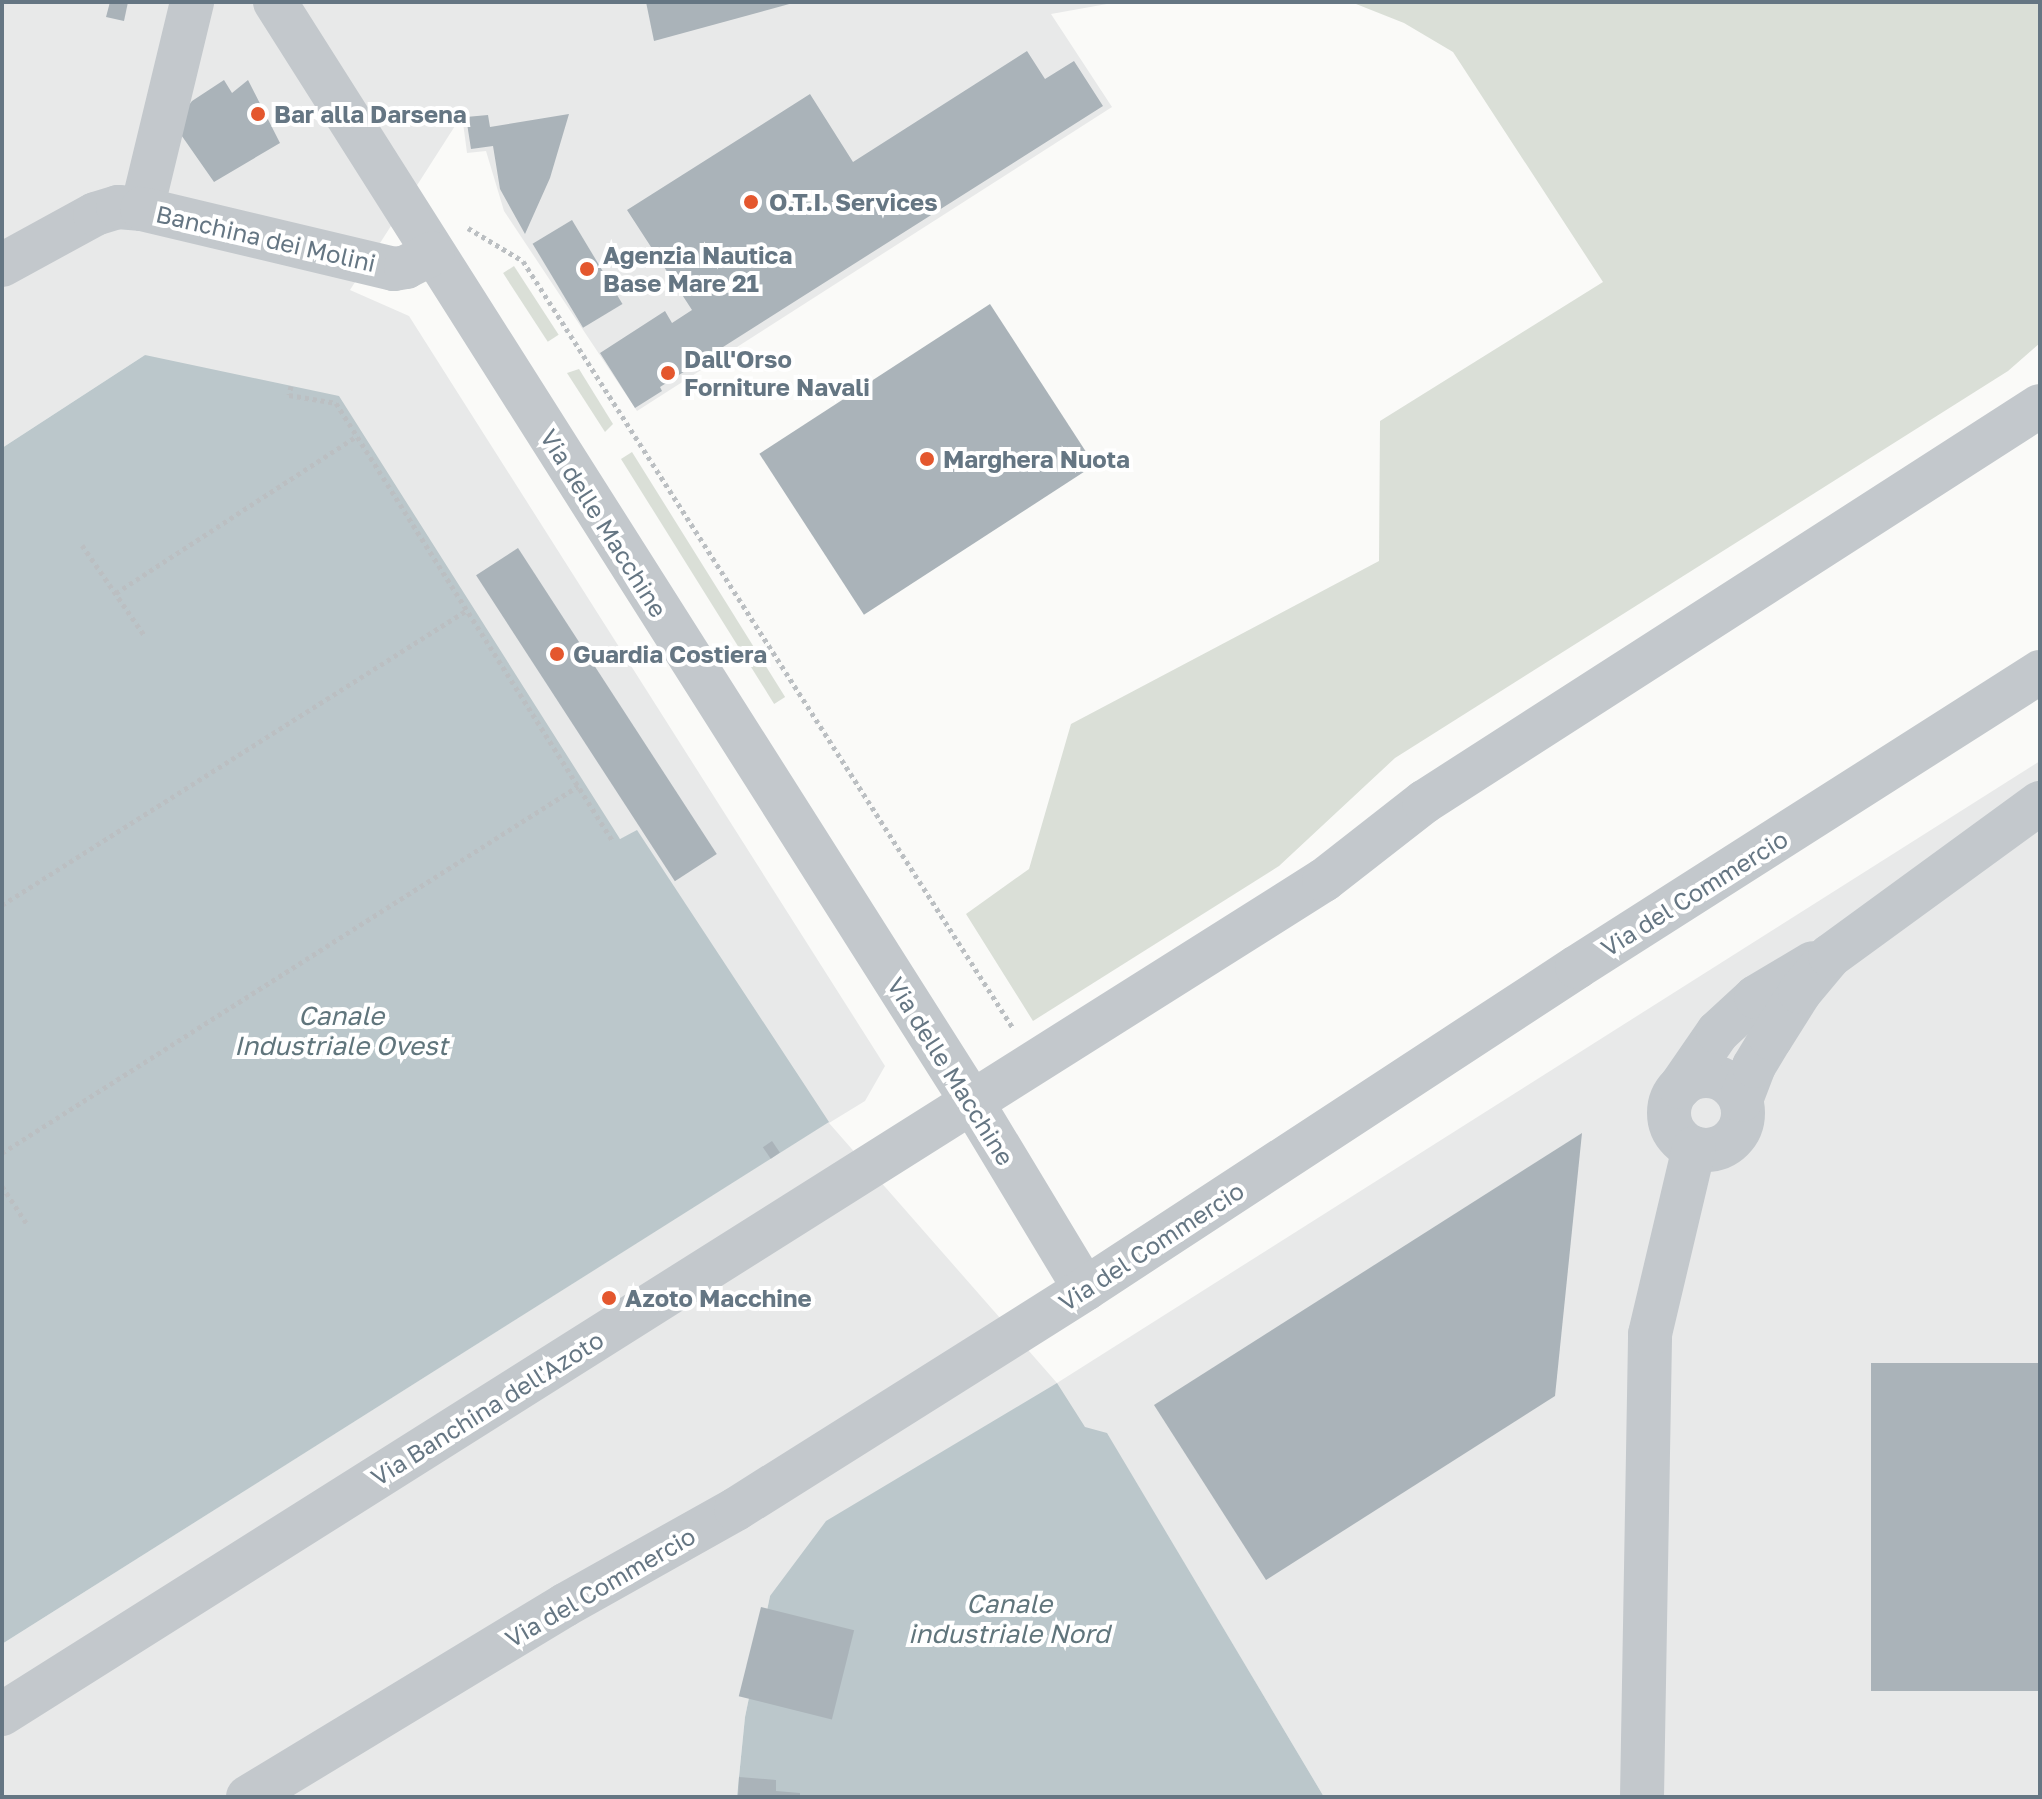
<!DOCTYPE html>
<style>
body{margin:0}
#map{position:relative;width:2042px;height:1799px;overflow:hidden;background:#fafaf8;font-family:"Golos Text",sans-serif}
div>[style]{position:absolute}
[style*='--x']{left:calc(var(--x)*1px);top:calc(var(--y)*1px);width:calc(var(--w)*1px);rotate:calc(var(--a)*1deg)}
.built>*{inset:0;background:#e8e9e9}
.green>*{inset:0;background:#dadfd7;transform-origin:0 0}
.water>*{inset:0;background:#bbc7cb}
.building>*{inset:0;background:#aab3b9;transform-origin:0 0}
.path>*{height:5px;margin-top:-2.5px;transform-origin:0;background:repeating-linear-gradient(90deg,#bbbfc2 0 4px,transparent 0 8px)}
.minor>*{height:44px;margin:-22px;padding:0 22px;transform-origin:22px;border-radius:22px;background:#c3c8cc}
.minor>.ring{margin:-22px;padding:0;box-sizing:content-box;background:none;border:44px solid #c3c8cc;border-radius:50%}
.dots>*{width:22px;height:22px;translate:-50% -50%;box-sizing:border-box;border:4px solid #fff;border-radius:50%}
span{translate:-50% -50%;white-space:nowrap;text-align:center;line-height:1.15;-webkit-text-stroke:8px #fff;paint-order:stroke}
.poi-label{font-size:24px;color:#657683;font-weight:700}
.left{translate:0 -50%;text-align:left}
.street-label{font-size:24px;color:#657683}
.water-label{font-size:26px;color:#60757c;font-style:italic}
.frame{position:absolute;inset:0;border:4px solid #657683;pointer-events:none}
</style>
<div id="map">
<div class="built">
<div style="clip-path:polygon(2px 2px,1118px 2px,1051px 14px,1112px 107px,637px 411px,504px 211px,486px 151px,467px 153px,462px 115px,350px 290px,409px 316px,885px 1066px,865px 1101px,829px 1123px,1057px 1383px,2040px 761px,2040px 1797px,1324px 1797px,1107px 1434px,1085px 1428px,770px 1596px,745px 1717px,737px 1797px,2px 1797px,2px 1644px,828px 1122px,637px 831px,620px 839px,145px 355px,2px 448px)"></div>
</div>
<div class="green">
<div style="clip-path:polygon(1351px 2px,2040px 2px,2040px 343px,2008px 371px,1395px 758px,1279px 866px,1033px 1021px,966px 914px,1029px 869px,1071px 724px,1379px 561px,1380px 421px,1603px 282px,1453px 52px,1404px 23px)"></div>
<div style="left:514px;top:266px;width:82px;height:13px;rotate:57deg"></div>
<div style="clip-path:polygon(579px 369px,613px 424px,605px 432px,567px 373px)"></div>
<div style="left:632px;top:452px;width:289px;height:13px;rotate:58deg"></div>
</div>
<div class="water">
<div style="clip-path:polygon(145px 355px,339px 396px,620px 839px,637px 830px,829px 1122px,2px 1644px,2px 448px)"></div>
<div style="clip-path:polygon(1057px 1383px,1085px 1427px,1107px 1433px,1324px 1797px,737px 1797px,745px 1717px,770px 1596px,826px 1521px)"></div>
</div>
<div class="building">
<div style="clip-path:polygon(110px 2px,128px 2px,124px 21px,106px 17px)"></div>
<div style="clip-path:polygon(646px 2px,792px 2px,793px 3px,654px 41px)"></div>
<div style="clip-path:polygon(1027px 51px,1045px 79px,1074px 61px,1103px 106px,660px 387px,662px 391px,635px 408px,600px 353px,665px 311px,672px 323px,692px 310px,627px 210px,810px 94px,853px 162px)"></div>
<div style="clip-path:polygon(224px 80px,232px 93px,248px 80px,280px 143px,214px 182px,177px 129px,180px 117px,192px 101px)"></div>
<div style="clip-path:polygon(569px 114px,550px 178px,525px 234px,500px 189px,493px 146px,471px 149px,466px 117px,488px 115px,490px 127px)"></div>
<div style="left:572px;top:220px;width:98px;height:46px;rotate:59deg"></div>
<div style="left:990px;top:304px;width:192px;height:275px;rotate:57deg"></div>
<div style="left:518px;top:548px;width:365px;height:50px;rotate:57deg"></div>
<div style="clip-path:polygon(1582px 1133px,1555px 1396px,1266px 1580px,1154px 1405px)"></div>
<div style="left:772px;top:1141px;width:14px;height:11px;rotate:56deg"></div>
<div style="left:1871px;top:1363px;width:169px;height:328px"></div>
<div style="left:761px;top:1607px;width:96px;height:92px;rotate:14deg"></div>
<div style="clip-path:polygon(739px 1777px,776px 1780px,776px 1791px,800px 1793px,800px 1797px,738px 1797px)"></div>
</div>
<div class="path">
<div style="--x:468;--y:228;--w:64;--a:31"></div>
<div style="--x:523;--y:261;--w:910;--a:57.43"></div>
<div style="--x:291;--y:386;--w:9;--a:103"></div>
<div style="--x:289;--y:395;--w:48;--a:9.7"></div>
<div style="--x:336;--y:403;--w:517;--a:57.72"></div>
<div style="--x:82;--y:545;--w:109;--a:55.4"></div>
<div style="--x:116;--y:593;--w:288;--a:-33.1"></div>
<div style="--x:2;--y:905;--w:551;--a:-32.39"></div>
<div style="--x:2;--y:1153;--w:683;--a:-32.5"></div>
<div style="--x:2;--y:1186;--w:45;--a:56.7"></div>
</div>
<div class="minor">
<div style="--x:275;--y:2;--w:1302;--a:57.64"></div>
<div style="--x:972;--y:1102;--w:218;--a:58.9"></div>
<div style="--x:142;--y:209;--w:213;--a:-76.4"></div>
<div style="--x:2;--y:265;--w:106;--a:-28.7"></div>
<div style="--x:95;--y:214;--w:24;--a:-17"></div>
<div style="--x:118;--y:207;--w:24;--a:5"></div>
<div style="--x:142;--y:209;--w:259;--a:13.4"></div>
<div style="--x:394;--y:269;--w:12;--a:-9"></div>
<div style="--x:406;--y:267;--w:30;--a:-27"></div>
<div class="ring" style="left:1669px;top:1076px;width:30px;height:30px"></div>
<div style="--x:1680;--y:1087;--w:67;--a:-55.4"></div>
<div style="--x:1718;--y:1032;--w:52;--a:-42.6"></div>
<div style="--x:1756;--y:997;--w:66;--a:-30.8"></div>
<div style="--x:1741;--y:1100;--w:36;--a:-69"></div>
<div style="--x:1754;--y:1066;--w:33;--a:-59"></div>
<div style="--x:1771;--y:1038;--w:54;--a:-57.8"></div>
<div style="--x:1800;--y:992;--w:47;--a:-50.2"></div>
<div style="--x:1830;--y:956;--w:260;--a:-36.1"></div>
<div style="--x:2;--y:1714;--w:1563;--a:-32.25"></div>
<div style="--x:1324;--y:880;--w:127;--a:-38"></div>
<div style="--x:1424;--y:802;--w:732;--a:-32.74"></div>
<div style="--x:248;--y:1797;--w:371;--a:-31.2"></div>
<div style="--x:565;--y:1605;--w:196;--a:-29.3"></div>
<div style="--x:736;--y:1509;--w:413;--a:-32.2"></div>
<div style="--x:1085;--y:1289;--w:588;--a:-33.2"></div>
<div style="--x:1577;--y:967;--w:549;--a:-32.5"></div>
<div style="--x:1642;--y:1797;--w:463;--a:-89"></div>
<div style="--x:1650;--y:1334;--w:191;--a:-76.7"></div>
</div>
<div class="dots">
<div style="left:258px;top:114px;background:#e4572e"></div>
<div style="left:751px;top:202px;background:#e4572e"></div>
<div style="left:587px;top:269px;background:#e4572e"></div>
<div style="left:668px;top:373px;background:#e4572e"></div>
<div style="left:927px;top:459px;background:#e4572e"></div>
<div style="left:557px;top:654px;background:#e4572e"></div>
<div style="left:609px;top:1298px;background:#e4572e"></div>
</div>
<div class="poi-label">
<span class="left" style="left:274px;top:114px">Bar alla Darsena</span>
<span class="left" style="left:769px;top:202px">O.T.I. Services</span>
<span class="left" style="left:603px;top:269px">Agenzia Nautica<br>Base Mare 21</span>
<span class="left" style="left:684px;top:373px">Dall'Orso<br>Forniture Navali</span>
<span class="left" style="left:943px;top:459px">Marghera Nuota</span>
<span class="left" style="left:573px;top:654px">Guardia Costiera</span>
<span class="left" style="left:625px;top:1298px">Azoto Macchine</span>
</div>
<div class="street-label">
<span style="left:266px;top:238px;rotate:13deg">Banchina dei Molini</span>
<span style="left:604px;top:523px;rotate:58deg">Via delle Macchine</span>
<span style="left:1694px;top:893px;rotate:-32deg">Via del Commercio</span>
<span style="left:951px;top:1071px;rotate:58deg">Via delle Macchine</span>
<span style="left:1151px;top:1246px;rotate:-33deg">Via del Commercio</span>
<span style="left:487px;top:1408px;rotate:-32deg">Via Banchina dell'Azoto</span>
<span style="left:600px;top:1587px;rotate:-30deg">Via del Commercio</span>
</div>
<div class="water-label">
<span style="left:341px;top:1031px">Canale<br>Industriale Ovest</span>
<span style="left:1009px;top:1619px">Canale<br>industriale Nord</span>
</div>
<div class="frame"></div>
</div>
